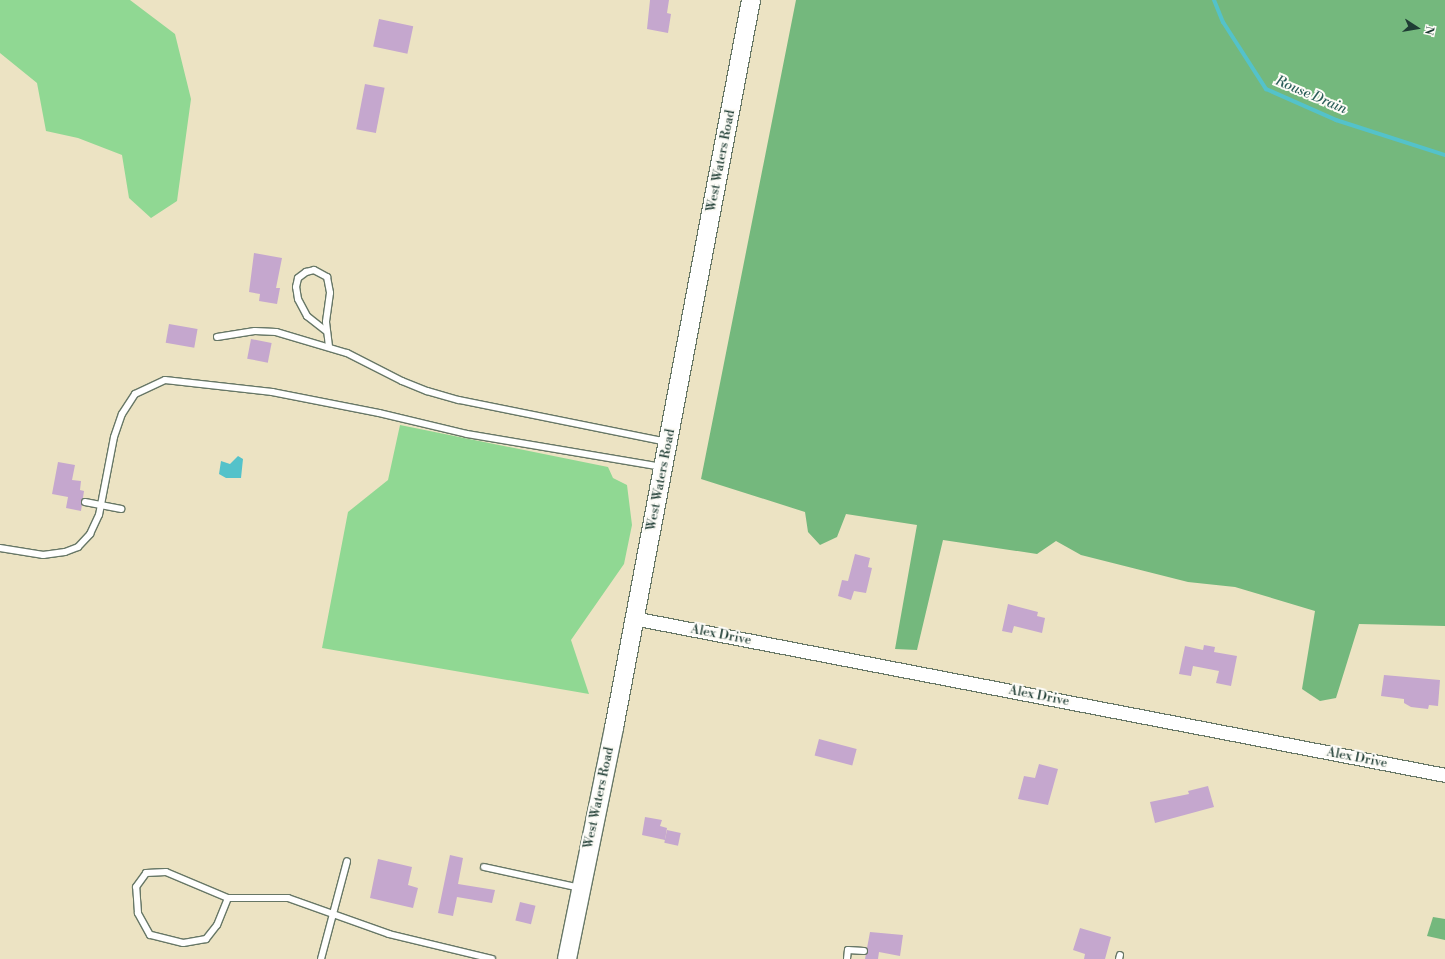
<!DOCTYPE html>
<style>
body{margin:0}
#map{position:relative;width:1445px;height:959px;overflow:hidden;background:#ece3c3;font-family:"Libre Bodoni",serif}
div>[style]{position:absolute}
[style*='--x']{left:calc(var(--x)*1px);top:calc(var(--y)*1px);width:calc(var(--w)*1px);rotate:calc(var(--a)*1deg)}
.green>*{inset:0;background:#90d893}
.forest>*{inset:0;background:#74b87d}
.water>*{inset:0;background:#54c2ca}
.stream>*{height:4px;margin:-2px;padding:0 2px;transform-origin:2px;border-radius:2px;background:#54c2ca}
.building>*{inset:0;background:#c5a7ce;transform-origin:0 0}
.roads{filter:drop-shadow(1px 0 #677766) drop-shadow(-1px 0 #677766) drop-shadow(0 1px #677766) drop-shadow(0 -1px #677766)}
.lane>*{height:6px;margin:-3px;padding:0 3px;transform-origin:3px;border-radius:3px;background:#fff}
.street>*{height:13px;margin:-6.5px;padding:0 6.5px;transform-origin:6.5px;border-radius:6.5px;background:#fff}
.secondary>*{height:18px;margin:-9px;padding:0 9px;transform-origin:9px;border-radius:9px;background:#fff}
span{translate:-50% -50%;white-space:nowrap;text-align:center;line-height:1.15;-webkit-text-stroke:4px #fdfcf7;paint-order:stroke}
.street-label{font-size:13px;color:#1f3d34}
.water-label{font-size:14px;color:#2c5e5a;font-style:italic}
.north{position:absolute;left:1397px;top:8px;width:40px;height:40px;-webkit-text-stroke:3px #fdfcf7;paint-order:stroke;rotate:102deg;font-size:11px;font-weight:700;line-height:16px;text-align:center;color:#1f3d34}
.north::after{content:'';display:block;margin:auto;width:14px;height:18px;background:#1f3d34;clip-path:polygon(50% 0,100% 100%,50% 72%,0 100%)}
</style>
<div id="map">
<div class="green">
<div style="clip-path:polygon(0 0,130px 0,175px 34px,191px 99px,177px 201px,151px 218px,129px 198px,122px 155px,78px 138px,46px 131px,37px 83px,0 53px)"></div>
<div style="clip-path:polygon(400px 425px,608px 467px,613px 478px,627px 485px,632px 525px,624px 564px,571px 640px,589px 694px,322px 648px,348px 512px,388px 480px)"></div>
</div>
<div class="forest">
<div style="clip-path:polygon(796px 0,1445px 0,1445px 626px,1359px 624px,1336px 698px,1320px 701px,1302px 689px,1315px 611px,1235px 587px,1188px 582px,1081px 555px,1056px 541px,1037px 554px,943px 540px,917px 650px,895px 649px,917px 525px,846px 514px,837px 537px,820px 545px,808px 532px,805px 512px,701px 479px)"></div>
<div style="clip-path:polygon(1433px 917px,1445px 919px,1445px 940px,1427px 936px)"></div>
</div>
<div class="water">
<div style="clip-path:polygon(238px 456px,243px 459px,241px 478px,226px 478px,219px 474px,221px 461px,230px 464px)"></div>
</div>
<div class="stream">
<div style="--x:1214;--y:0;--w:24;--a:68"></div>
<div style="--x:1223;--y:22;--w:80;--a:57.3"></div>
<div style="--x:1266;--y:89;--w:77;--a:23.9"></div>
<div style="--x:1336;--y:120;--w:114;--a:17.8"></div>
</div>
<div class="building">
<div style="clip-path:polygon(650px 0,669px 0,667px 13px,671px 14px,668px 33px,647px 29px)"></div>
<div style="left:379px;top:19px;width:35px;height:28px;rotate:12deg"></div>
<div style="left:365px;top:84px;width:20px;height:46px;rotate:11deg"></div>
<div style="clip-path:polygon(254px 253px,282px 258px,276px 288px,280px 288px,277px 304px,259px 301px,260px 294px,249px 292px)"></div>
<div style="left:169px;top:324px;width:29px;height:19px;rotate:10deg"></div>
<div style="left:251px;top:339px;width:21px;height:20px;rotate:11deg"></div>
<div style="clip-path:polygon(58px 462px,75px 465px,72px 480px,81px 481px,80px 490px,84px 491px,81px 511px,66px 508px,68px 497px,52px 494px)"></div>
<div style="clip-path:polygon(855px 554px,870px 558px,868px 567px,872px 568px,866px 593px,854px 591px,851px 600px,838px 596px,842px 580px,848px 581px)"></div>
<div style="clip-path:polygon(1008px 604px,1038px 612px,1037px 616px,1045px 618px,1042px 633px,1014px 626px,1012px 633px,1002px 631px)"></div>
<div style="clip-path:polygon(1204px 645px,1215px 647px,1214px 652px,1237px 656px,1231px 686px,1216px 683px,1219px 671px,1193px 666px,1191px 676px,1179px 674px,1185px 646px,1203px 650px)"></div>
<div style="clip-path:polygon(1384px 675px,1440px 680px,1438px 706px,1429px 705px,1428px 709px,1411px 707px,1404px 703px,1404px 699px,1381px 696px)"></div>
<div style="left:819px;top:739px;width:39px;height:17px;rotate:15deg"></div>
<div style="clip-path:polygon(1039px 764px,1058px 769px,1048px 805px,1018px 799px,1024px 776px,1035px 778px)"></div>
<div style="clip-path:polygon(1208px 786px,1214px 807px,1155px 823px,1150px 802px,1189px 794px,1188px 791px)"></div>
<div style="clip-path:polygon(645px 817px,662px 820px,660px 826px,667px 828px,665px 840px,642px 835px)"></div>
<div style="left:667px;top:830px;width:14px;height:13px;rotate:12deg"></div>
<div style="clip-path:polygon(450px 855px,463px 858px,458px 884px,495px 890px,492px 903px,457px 897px,453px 916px,438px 913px)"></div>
<div style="clip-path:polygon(378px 859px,412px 867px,408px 885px,418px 888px,413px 908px,370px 898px)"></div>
<div style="left:520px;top:902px;width:16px;height:19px;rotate:14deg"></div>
<div style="clip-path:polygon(1080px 928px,1111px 937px,1105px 959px,1084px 959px,1085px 954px,1073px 950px)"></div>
<div style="clip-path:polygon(870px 932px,903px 935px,900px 956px,879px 952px,878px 959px,865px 959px)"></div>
</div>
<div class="roads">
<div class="lane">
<div style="--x:326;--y:331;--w:24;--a:-142"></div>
<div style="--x:307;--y:316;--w:19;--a:-118"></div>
<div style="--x:298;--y:299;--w:12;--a:-99"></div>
<div style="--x:296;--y:287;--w:9;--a:-77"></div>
<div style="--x:298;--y:278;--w:10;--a:-37"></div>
<div style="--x:306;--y:272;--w:8;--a:-14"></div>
<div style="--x:314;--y:270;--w:15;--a:28"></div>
<div style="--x:327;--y:277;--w:16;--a:79"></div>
<div style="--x:330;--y:293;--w:29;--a:98"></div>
<div style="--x:326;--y:322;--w:25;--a:83"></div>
<div style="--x:217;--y:337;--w:38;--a:-9"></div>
<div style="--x:255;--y:331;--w:21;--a:3"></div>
<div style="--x:276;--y:332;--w:74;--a:16.5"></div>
<div style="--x:347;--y:353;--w:62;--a:27"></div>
<div style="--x:402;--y:381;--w:27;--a:22"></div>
<div style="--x:427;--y:391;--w:33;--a:16"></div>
<div style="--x:459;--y:400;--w:212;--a:11.4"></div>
<div style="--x:85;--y:502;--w:37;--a:11"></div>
<div style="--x:0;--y:548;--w:44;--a:9.2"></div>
<div style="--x:43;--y:555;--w:22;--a:-8"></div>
<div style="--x:65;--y:552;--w:14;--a:-21"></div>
<div style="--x:78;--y:547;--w:18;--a:-47"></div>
<div style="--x:90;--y:534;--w:21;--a:-65"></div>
<div style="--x:99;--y:515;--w:79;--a:-79.1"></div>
<div style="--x:114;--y:437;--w:24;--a:-71"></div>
<div style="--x:122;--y:414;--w:24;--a:-57"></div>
<div style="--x:135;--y:394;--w:33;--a:-25"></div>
<div style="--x:165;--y:380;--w:108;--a:6.4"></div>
<div style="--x:272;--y:392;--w:109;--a:11.1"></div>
<div style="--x:379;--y:413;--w:90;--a:13.4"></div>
<div style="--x:467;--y:434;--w:198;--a:9.6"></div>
<div style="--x:484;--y:867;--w:98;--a:12.3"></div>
<div style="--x:228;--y:898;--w:29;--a:112"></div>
<div style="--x:217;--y:925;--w:18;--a:128"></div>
<div style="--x:206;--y:939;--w:23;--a:170"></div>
<div style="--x:183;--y:943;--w:34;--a:-166"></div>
<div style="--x:150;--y:935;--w:25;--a:-119"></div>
<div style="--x:138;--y:913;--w:26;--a:-94"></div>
<div style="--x:136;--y:887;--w:17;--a:-54"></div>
<div style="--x:146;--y:873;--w:20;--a:-3"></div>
<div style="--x:166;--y:872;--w:67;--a:22.8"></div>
<div style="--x:228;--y:898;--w:60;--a:0"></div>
<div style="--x:288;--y:898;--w:107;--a:19.6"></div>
<div style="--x:389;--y:934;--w:106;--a:13.6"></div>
<div style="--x:321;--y:959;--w:101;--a:-75.1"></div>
<div style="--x:847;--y:959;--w:9;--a:-84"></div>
<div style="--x:848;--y:950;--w:16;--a:4"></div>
<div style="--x:1119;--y:959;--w:4;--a:-76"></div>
</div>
<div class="street">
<div style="--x:633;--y:618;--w:827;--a:10.94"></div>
</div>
<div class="secondary">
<div style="--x:567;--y:959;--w:236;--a:-78.5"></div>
<div style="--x:614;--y:728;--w:741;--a:-79.34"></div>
</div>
</div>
<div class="street-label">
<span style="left:721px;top:161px;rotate:-79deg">West Waters Road</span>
<span style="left:661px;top:480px;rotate:-79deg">West Waters Road</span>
<span style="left:721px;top:635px;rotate:11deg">Alex Drive</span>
<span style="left:1039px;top:696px;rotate:11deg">Alex Drive</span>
<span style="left:1357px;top:758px;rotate:11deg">Alex Drive</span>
<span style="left:599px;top:798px;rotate:-78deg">West Waters Road</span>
</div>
<div class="water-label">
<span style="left:1311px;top:95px;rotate:23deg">Rouse Drain</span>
</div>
<div class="north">N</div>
</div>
